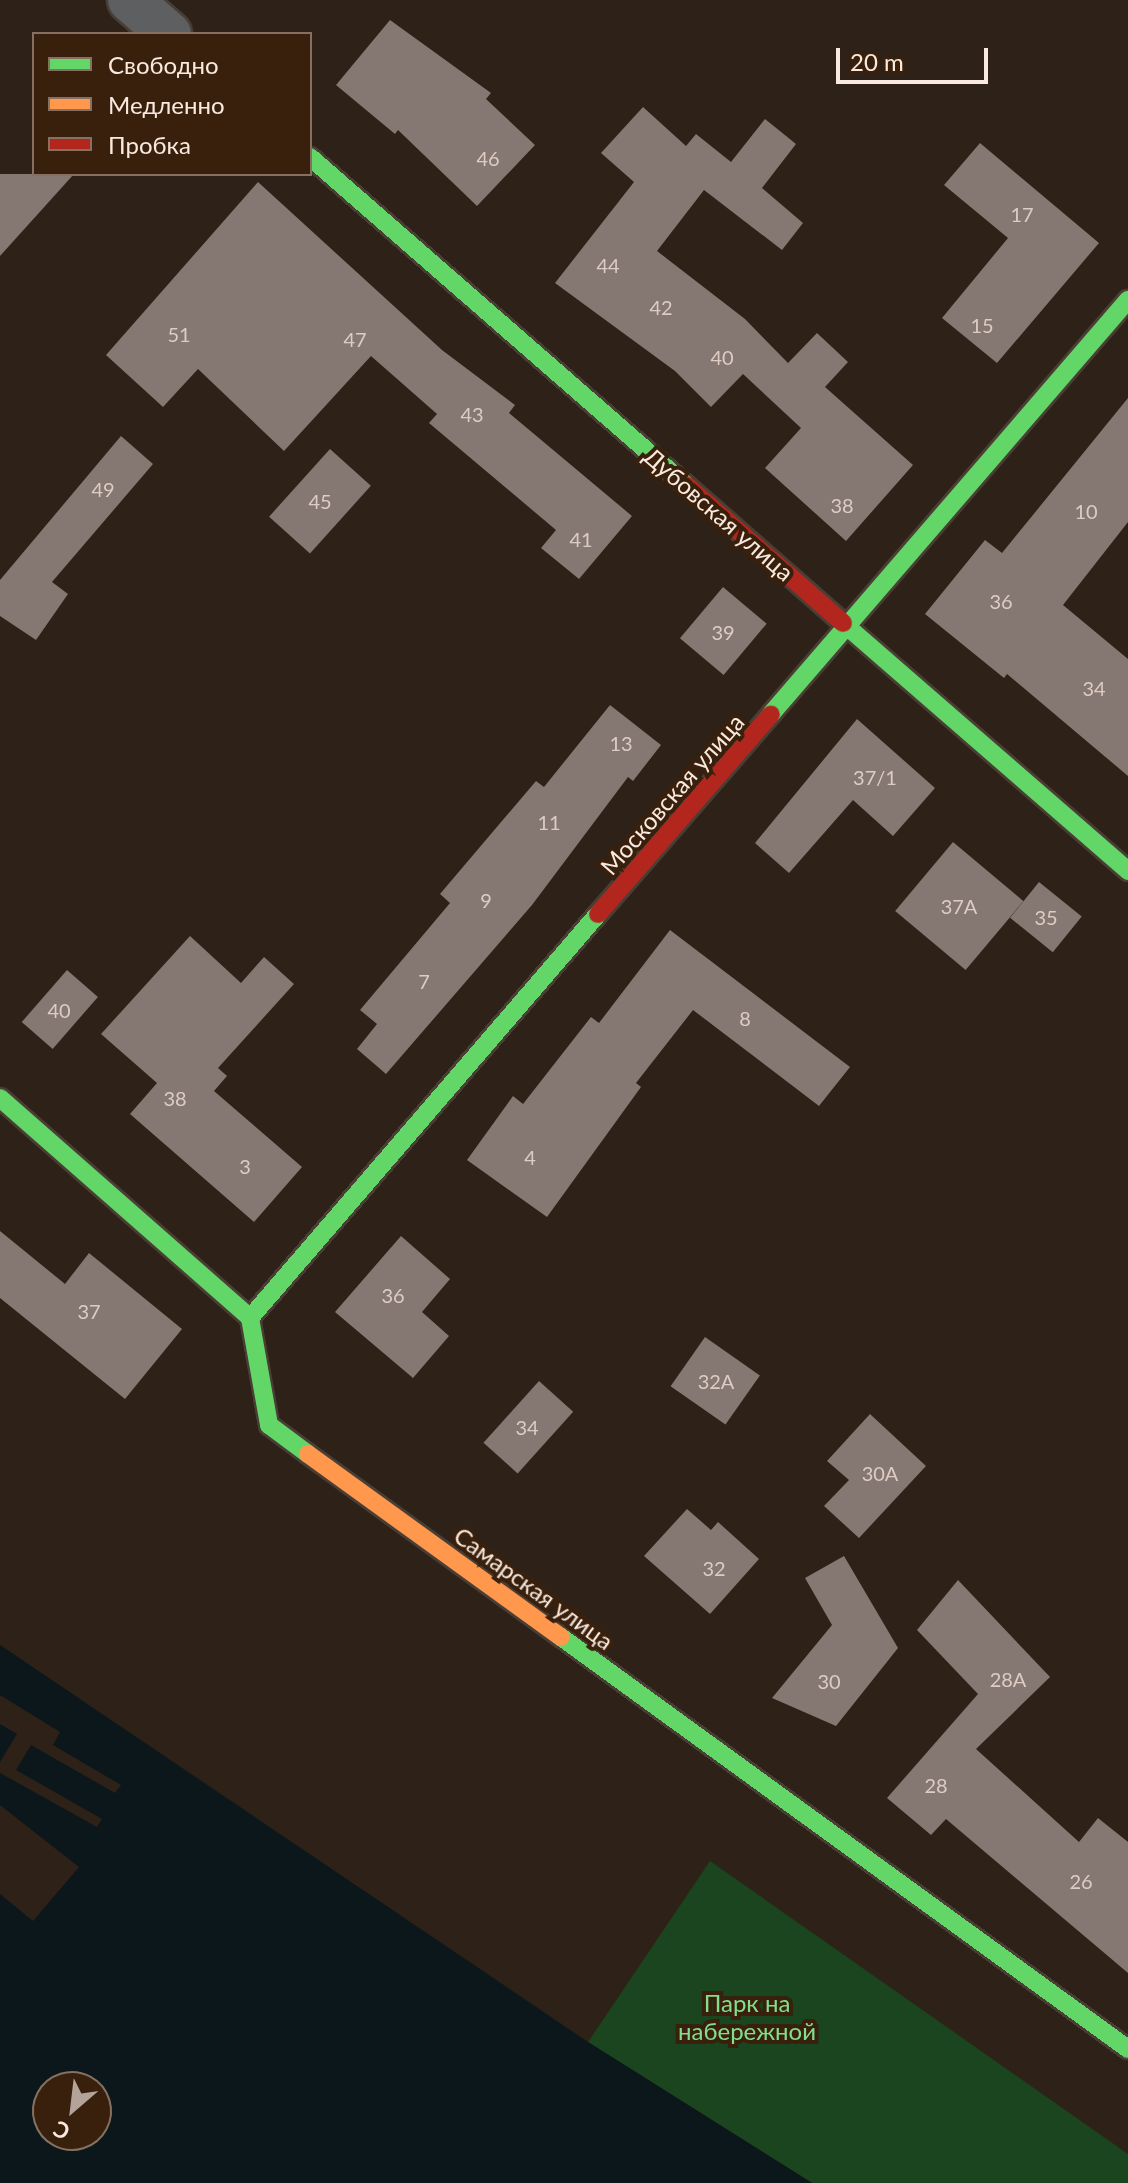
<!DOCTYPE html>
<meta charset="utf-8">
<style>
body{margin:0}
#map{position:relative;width:1128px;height:2183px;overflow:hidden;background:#2e2117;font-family:Lato,sans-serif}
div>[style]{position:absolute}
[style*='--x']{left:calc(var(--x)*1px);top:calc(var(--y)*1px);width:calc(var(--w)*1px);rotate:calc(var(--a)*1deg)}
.green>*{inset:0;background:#1a451e}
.water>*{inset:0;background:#0b171a}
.pier>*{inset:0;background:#2e2117}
.building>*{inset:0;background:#857771;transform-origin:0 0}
.roads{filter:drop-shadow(2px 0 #493e35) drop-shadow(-2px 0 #493e35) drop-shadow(0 2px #493e35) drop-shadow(0 -2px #493e35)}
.street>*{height:44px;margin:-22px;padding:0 22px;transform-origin:22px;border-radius:22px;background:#5e5f61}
.fast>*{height:18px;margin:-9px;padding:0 9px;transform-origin:9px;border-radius:9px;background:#63d668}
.slow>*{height:18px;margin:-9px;padding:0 9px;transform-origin:9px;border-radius:9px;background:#ff974d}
.jam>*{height:18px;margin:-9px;padding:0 9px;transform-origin:9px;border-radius:9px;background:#b3261e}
span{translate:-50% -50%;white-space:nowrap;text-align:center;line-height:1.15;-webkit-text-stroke:8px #38200d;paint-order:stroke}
.number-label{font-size:20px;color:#ddccc3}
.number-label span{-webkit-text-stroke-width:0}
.street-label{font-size:24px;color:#fae9de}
.park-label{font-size:24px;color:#82dd8c}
.legend{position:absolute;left:32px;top:32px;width:280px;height:144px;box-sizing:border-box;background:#38200d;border:2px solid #867061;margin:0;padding:10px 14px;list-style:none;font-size:24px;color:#fae9de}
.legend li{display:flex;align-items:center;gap:16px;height:40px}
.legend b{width:40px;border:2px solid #867061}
.north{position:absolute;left:32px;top:2071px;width:80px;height:80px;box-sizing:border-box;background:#38200d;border:2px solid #867061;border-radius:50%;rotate:208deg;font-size:22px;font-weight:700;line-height:32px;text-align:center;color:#fae9de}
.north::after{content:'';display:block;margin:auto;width:28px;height:36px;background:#b3a398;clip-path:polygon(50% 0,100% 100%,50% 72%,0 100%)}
.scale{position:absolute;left:836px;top:48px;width:152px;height:36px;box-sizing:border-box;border:4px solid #fae9de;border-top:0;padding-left:10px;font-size:24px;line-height:28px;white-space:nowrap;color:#fae9de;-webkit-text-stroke:6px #38200d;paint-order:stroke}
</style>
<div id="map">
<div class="green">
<div style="clip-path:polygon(710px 1861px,1128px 2154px,1128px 2183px,812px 2183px,588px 2042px)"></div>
</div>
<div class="water">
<div style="clip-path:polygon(evenodd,0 1645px,588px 2042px,812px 2183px,0 2183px,0 1645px,48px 2087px,96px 2087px,96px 2135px,48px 2135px,48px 2087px)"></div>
</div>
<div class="pier">
<div style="clip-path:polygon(0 1695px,60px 1732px,53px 1745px,121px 1785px,115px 1793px,31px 1745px,16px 1770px,102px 1819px,97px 1827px,0 1773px,0 1762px,17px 1734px,0 1724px)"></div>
<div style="clip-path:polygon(0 1805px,79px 1867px,33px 1921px,0 1894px)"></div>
</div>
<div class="building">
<div style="clip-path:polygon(390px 20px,491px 93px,486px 99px,535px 145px,477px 206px,398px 130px,395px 134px,336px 85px)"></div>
<div style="clip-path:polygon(643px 107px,686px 146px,696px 134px,731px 162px,765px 119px,796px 144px,762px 188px,803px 223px,782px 250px,704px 190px,657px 251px,745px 319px,788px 363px,817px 333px,848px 362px,825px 387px,913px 465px,846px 541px,765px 468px,801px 428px,743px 374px,711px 407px,675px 371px,555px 283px,634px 182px,601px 153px)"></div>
<div style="clip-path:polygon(980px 143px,1099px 243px,997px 363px,942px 318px,1008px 238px,944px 185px)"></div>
<div style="clip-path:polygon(0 174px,74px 174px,0 256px)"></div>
<div style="clip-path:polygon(258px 182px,442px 350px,515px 405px,509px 413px,632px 516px,579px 579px,541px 548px,556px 530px,429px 423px,437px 414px,371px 356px,284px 451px,198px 369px,163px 407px,106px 355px)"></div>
<div style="clip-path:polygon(1128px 398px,1128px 522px,1063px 605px,1128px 659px,1128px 776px,1007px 674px,1004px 678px,925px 614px,985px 540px,1002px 553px)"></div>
<div style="clip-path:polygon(121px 436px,153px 464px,52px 582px,68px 594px,36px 640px,0 616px,0 580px)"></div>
<div style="left:330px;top:449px;width:55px;height:91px;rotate:42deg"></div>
<div style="left:723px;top:587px;width:57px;height:67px;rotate:40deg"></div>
<div style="clip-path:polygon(610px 705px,661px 745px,633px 781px,628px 777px,532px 905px,386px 1074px,357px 1049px,377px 1024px,360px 1010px,450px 903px,440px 894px,536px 781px,544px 787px)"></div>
<div style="clip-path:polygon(857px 719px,935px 788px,893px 836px,853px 800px,789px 873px,755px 843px)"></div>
<div style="left:953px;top:842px;width:92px;height:90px;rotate:40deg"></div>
<div style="left:1039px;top:882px;width:55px;height:46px;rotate:39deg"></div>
<div style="clip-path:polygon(670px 930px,850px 1067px,819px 1106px,693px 1010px,636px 1083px,641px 1087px,547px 1217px,467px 1160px,513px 1096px,523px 1104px,591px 1017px,599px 1023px)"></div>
<div style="clip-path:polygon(190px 936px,241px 983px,264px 957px,294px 984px,218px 1068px,227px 1076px,214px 1091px,302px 1167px,254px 1222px,130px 1114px,157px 1083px,101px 1034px)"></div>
<div style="left:67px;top:970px;width:41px;height:69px;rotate:41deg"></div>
<div style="clip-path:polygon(0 1231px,65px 1284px,89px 1253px,182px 1329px,125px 1399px,0 1298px)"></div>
<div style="clip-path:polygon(401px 1236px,450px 1279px,422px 1312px,449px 1336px,413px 1378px,335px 1312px)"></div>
<div style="left:705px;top:1337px;width:67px;height:60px;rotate:35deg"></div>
<div style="left:539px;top:1381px;width:46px;height:83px;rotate:42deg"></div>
<div style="clip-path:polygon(870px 1414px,926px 1466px,859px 1538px,824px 1506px,849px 1480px,827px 1461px)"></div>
<div style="clip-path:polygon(687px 1509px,711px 1530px,718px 1522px,759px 1559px,710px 1614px,644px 1556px)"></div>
<div style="clip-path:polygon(844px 1556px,898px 1648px,836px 1726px,772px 1698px,832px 1625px,805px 1578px)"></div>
<div style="clip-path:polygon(958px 1580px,1050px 1677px,976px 1749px,1079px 1842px,1098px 1818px,1128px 1842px,1128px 1973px,946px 1819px,931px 1835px,887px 1798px,978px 1694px,917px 1630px)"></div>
</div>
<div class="roads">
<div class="street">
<div style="--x:130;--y:0;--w:52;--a:41.1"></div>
</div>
<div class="fast">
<div style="--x:310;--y:157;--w:499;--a:41.1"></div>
<div style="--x:843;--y:623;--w:378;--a:41"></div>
<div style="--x:771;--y:714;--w:547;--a:-49.23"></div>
<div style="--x:0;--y:1098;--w:333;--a:41.3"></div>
<div style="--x:250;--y:1318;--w:109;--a:79.9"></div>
<div style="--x:269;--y:1425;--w:49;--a:36.6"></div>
<div style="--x:250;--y:1318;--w:533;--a:-49.26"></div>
<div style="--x:561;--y:1637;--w:701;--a:36"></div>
</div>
<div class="slow">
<div style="--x:308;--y:1454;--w:312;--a:35.9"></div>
</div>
<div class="jam">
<div style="--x:686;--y:485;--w:209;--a:41.3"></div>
<div style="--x:598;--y:914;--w:264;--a:-49.1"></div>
</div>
</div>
<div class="number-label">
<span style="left:488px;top:158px">46</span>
<span style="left:1022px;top:214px">17</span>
<span style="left:608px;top:265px">44</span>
<span style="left:661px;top:307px">42</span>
<span style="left:982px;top:325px">15</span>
<span style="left:179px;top:334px">51</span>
<span style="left:355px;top:339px">47</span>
<span style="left:722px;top:357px">40</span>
<span style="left:472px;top:414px">43</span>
<span style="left:103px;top:489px">49</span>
<span style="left:320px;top:501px">45</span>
<span style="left:842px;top:505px">38</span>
<span style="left:1086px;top:511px">10</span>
<span style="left:581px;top:539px">41</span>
<span style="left:1001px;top:601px">36</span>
<span style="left:723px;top:632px">39</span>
<span style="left:1094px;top:688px">34</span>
<span style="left:621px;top:743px">13</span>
<span style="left:875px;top:777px">37/1</span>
<span style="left:549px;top:822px">11</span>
<span style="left:486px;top:900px">9</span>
<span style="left:959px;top:906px">37А</span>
<span style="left:1046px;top:917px">35</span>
<span style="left:424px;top:981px">7</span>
<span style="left:59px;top:1010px">40</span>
<span style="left:745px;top:1018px">8</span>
<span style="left:175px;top:1098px">38</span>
<span style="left:530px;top:1157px">4</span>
<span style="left:245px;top:1166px">3</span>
<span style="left:393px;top:1295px">36</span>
<span style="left:89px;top:1311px">37</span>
<span style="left:716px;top:1381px">32А</span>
<span style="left:527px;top:1427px">34</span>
<span style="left:880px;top:1473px">30А</span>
<span style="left:714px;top:1568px">32</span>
<span style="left:1008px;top:1679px">28А</span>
<span style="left:829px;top:1681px">30</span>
<span style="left:936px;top:1785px">28</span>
<span style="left:1081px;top:1881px">26</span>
</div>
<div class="street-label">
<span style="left:719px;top:514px;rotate:41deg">Дубовская улица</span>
<span style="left:672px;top:794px;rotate:-49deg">Московская улица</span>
<span style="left:534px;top:1588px;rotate:36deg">Самарская улица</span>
</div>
<div class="park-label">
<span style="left:747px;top:2017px">Парк на<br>набережной</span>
</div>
<ul class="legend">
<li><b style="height:10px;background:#63d668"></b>Свободно</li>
<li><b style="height:10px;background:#ff974d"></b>Медленно</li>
<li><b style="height:10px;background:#b3261e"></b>Пробка</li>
</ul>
<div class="north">С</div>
<div class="scale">20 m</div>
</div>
